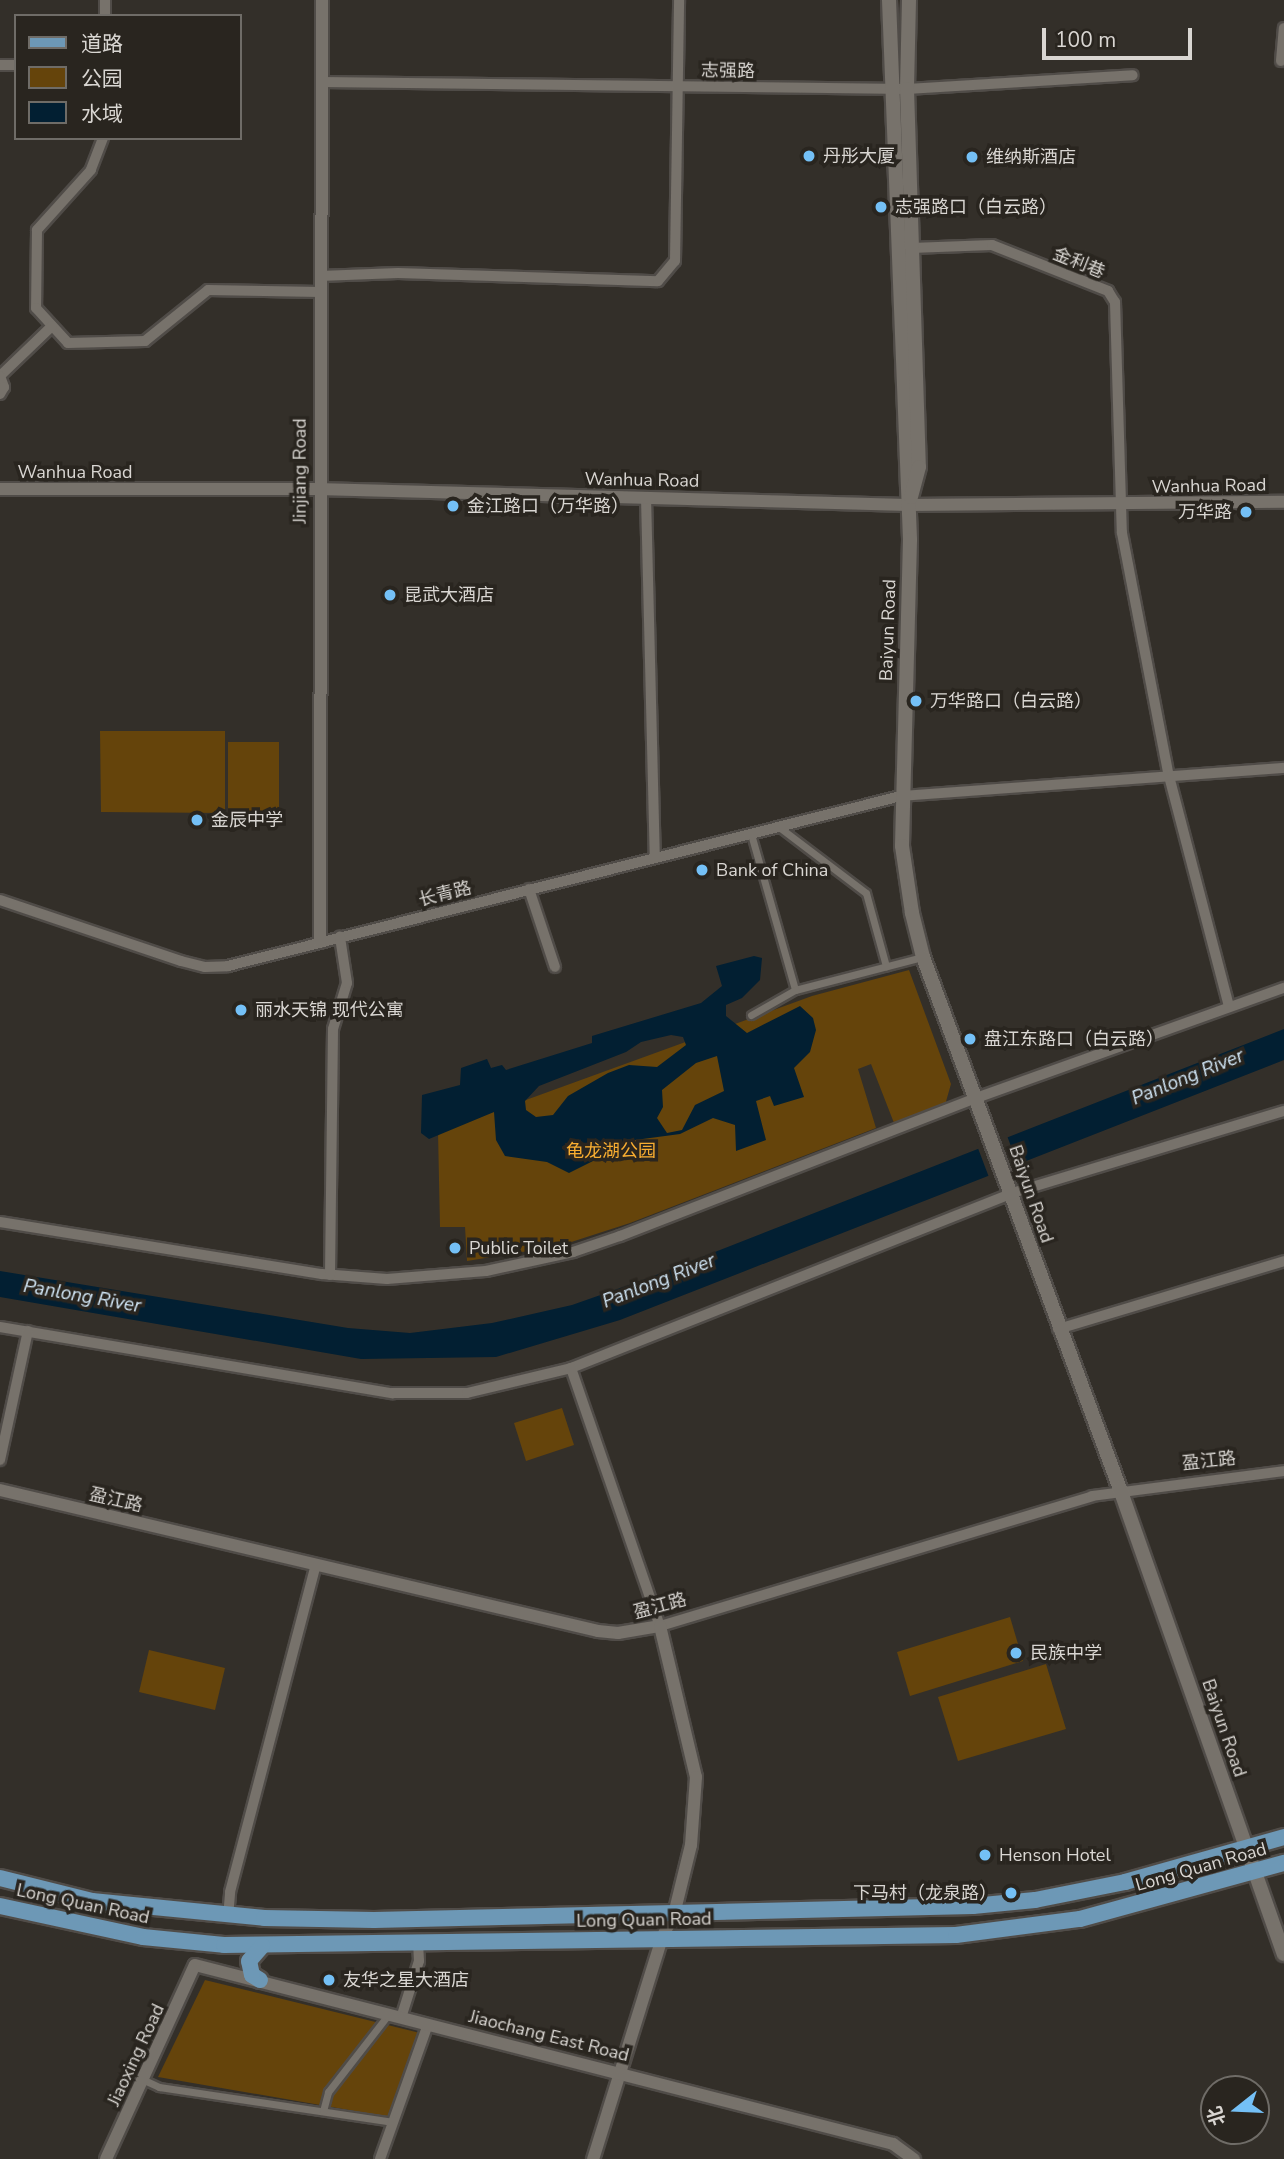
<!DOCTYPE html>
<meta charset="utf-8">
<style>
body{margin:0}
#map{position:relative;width:1284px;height:2159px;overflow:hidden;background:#332f29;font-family:"Nunito Sans","Noto Sans SC",sans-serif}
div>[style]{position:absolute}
.green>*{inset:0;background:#65440b}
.water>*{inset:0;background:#021f32}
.pier>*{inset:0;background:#332f29}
.roads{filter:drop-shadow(2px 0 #504c48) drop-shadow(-2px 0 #504c48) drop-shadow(0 2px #504c48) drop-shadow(0 -2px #504c48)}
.pedestrian>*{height:7px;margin:-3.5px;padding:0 3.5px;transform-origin:3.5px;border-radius:3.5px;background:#77726b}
.minor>*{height:10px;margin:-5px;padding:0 5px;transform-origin:5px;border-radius:5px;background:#77726b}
.tertiary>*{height:12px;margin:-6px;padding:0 6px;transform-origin:6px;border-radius:6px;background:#77726b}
.secondary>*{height:14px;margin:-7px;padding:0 7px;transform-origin:7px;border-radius:7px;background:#77726b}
.primary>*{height:16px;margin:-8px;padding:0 8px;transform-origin:8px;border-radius:8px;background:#6d98b6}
.dots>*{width:19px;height:19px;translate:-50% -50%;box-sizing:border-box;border:4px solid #29251f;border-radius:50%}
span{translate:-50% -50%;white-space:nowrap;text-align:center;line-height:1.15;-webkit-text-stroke:7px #29251f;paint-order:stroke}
.street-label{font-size:18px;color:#d9d6d2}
.poi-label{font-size:18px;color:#d9d6d2}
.left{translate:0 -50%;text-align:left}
.right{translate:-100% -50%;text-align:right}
.park-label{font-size:18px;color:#f8ad31}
.water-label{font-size:19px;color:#d1e6f6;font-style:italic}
.legend{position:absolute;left:14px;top:14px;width:228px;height:126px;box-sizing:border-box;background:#29251f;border:2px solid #6f6c67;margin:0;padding:9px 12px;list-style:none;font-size:21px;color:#d9d6d2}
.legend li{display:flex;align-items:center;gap:14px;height:35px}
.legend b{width:35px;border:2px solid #6f6c67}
.north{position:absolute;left:1200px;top:2075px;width:70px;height:70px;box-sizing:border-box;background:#29251f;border:2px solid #6f6c67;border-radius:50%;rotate:252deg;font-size:19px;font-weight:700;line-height:28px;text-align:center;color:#d9d6d2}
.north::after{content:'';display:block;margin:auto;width:24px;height:32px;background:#74c0f6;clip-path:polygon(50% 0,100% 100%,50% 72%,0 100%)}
.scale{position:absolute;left:1042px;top:28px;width:150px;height:32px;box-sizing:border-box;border:4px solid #d9d6d2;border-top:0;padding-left:9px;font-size:21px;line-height:24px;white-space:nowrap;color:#d9d6d2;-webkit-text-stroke:5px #29251f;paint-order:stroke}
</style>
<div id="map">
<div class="green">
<div style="clip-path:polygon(100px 731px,225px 731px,225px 813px,101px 812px)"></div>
<div style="clip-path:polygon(228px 742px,279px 742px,279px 824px,228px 824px)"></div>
<div style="clip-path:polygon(909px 970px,951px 1084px,945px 1105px,894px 1123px,871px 1064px,858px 1069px,876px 1128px,630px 1223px,559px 1246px,467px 1261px,465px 1227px,440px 1227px,438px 1132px,812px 996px)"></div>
<div style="clip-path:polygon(562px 1408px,574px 1445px,526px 1461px,514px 1423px)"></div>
<div style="clip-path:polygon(1010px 1617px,1023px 1661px,910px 1696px,897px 1652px)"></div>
<div style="clip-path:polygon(149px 1650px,225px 1668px,215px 1710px,139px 1692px)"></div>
<div style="clip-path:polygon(1046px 1664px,1066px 1729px,958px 1761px,938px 1697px)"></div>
<div style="clip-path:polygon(205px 1980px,420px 2033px,389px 2117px,158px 2077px)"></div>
</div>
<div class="water">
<div style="clip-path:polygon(evenodd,754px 956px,762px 958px,760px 980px,742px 998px,726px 1005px,726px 1016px,747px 1033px,800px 1006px,813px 1018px,816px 1030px,810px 1052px,794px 1068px,804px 1097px,774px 1106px,770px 1096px,756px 1101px,766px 1140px,736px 1151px,735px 1125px,713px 1118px,680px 1134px,635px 1140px,569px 1173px,547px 1162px,505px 1156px,496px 1140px,494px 1112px,429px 1139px,421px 1133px,422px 1095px,460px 1085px,461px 1068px,487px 1059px,491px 1068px,502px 1065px,506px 1070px,592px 1043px,592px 1036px,701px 1003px,722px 986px,716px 966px,754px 956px,671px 1035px,683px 1037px,686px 1045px,657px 1067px,629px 1065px,608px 1073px,568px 1096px,553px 1115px,536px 1117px,526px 1110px,525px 1101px,539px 1086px,626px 1052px,641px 1042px,671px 1035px,754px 956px,717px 1056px,724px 1091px,695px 1105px,682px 1130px,667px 1133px,657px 1118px,663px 1107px,662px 1090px,696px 1063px,717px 1056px)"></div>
<div style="clip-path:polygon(1284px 1029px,1284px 1060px,620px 1320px,496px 1357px,361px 1359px,0 1297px,0 1271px,348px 1328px,410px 1333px,492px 1323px,572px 1305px,646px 1279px)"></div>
</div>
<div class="pier">
<div style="clip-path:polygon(1006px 1133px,1018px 1165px,990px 1180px,976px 1143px)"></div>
</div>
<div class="roads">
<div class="pedestrian">
<div style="left:779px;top:827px;width:109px;rotate:37.2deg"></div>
<div style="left:866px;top:893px;width:76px;rotate:74.7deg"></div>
<div style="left:751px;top:834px;width:162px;rotate:74.2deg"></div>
<div style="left:795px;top:990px;width:132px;rotate:-14.5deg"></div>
<div style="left:751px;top:1015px;width:51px;rotate:-29.6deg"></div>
<div style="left:144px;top:2080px;width:17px;rotate:25deg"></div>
<div style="left:159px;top:2087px;width:237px;rotate:8.5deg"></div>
<div style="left:323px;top:2111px;width:20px;rotate:-75deg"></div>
<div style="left:328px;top:2092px;width:98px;rotate:-52.1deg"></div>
</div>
<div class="minor">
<div style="left:105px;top:16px;width:16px;rotate:-90deg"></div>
<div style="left:1281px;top:61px;width:33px;rotate:-85deg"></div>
<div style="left:0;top:65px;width:16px"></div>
<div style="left:322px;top:82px;width:585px;rotate:0.69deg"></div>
<div style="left:907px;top:89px;width:226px;rotate:-3.5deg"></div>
<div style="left:103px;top:138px;width:34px;rotate:111deg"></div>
<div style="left:91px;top:170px;width:81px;rotate:132deg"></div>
<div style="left:37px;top:230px;width:78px;rotate:90.7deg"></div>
<div style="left:36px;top:308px;width:47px;rotate:47.6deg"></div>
<div style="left:68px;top:343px;width:77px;rotate:-1.5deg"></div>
<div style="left:145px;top:341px;width:81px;rotate:-39deg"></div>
<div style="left:208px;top:290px;width:112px;rotate:1deg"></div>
<div style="left:911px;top:248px;width:81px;rotate:-2.1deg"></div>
<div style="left:992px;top:245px;width:125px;rotate:21.6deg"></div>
<div style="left:1108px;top:291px;width:13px;rotate:58deg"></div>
<div style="left:1115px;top:302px;width:231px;rotate:88.3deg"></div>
<div style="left:1122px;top:533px;width:248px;rotate:79.1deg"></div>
<div style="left:1169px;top:776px;width:238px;rotate:75.4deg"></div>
<div style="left:320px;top:276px;width:78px;rotate:-2.2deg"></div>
<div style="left:398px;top:273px;width:260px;rotate:1.8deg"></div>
<div style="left:658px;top:281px;width:26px;rotate:-50deg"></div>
<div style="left:675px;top:261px;width:261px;rotate:-89.1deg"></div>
<div style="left:0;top:376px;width:72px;rotate:-43.9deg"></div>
<div style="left:0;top:376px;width:12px;rotate:70deg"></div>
<div style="left:4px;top:387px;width:8px;rotate:120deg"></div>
<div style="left:646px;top:497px;width:360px;rotate:88.6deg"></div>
<div style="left:529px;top:889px;width:82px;rotate:71.6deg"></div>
<div style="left:0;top:900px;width:191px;rotate:18.6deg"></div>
<div style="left:181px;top:961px;width:25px;rotate:14deg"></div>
<div style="left:205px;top:967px;width:23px;rotate:-2deg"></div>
<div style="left:228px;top:966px;width:694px;rotate:-14.18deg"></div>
<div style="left:901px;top:796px;width:384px;rotate:-4.2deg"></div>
<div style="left:0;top:1222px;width:326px;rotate:9.2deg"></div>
<div style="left:322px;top:1274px;width:65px;rotate:4.4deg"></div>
<div style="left:387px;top:1279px;width:99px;rotate:-4.6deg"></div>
<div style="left:486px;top:1271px;width:89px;rotate:-12.3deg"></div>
<div style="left:573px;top:1252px;width:50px;rotate:-18.8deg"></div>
<div style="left:620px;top:1236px;width:382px;rotate:-21.2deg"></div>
<div style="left:976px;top:1098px;width:327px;rotate:-19.7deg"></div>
<div style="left:330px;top:1275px;width:246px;rotate:-89.3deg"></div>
<div style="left:333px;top:1029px;width:48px;rotate:-73.1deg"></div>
<div style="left:347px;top:983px;width:47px;rotate:-98.7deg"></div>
<div style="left:0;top:1327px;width:398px;rotate:9.6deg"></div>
<div style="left:392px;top:1393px;width:75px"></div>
<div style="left:467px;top:1393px;width:107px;rotate:-13.5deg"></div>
<div style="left:571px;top:1368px;width:474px;rotate:-21.6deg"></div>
<div style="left:1012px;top:1193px;width:284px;rotate:-16.8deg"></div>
<div style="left:1058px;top:1329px;width:236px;rotate:-16.7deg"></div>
<div style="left:571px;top:1368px;width:273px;rotate:71deg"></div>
<div style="left:660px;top:1626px;width:451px;rotate:-16.7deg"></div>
<div style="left:1092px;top:1496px;width:194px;rotate:-7.4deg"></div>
<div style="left:0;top:1460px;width:132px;rotate:-77.8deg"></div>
<div style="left:228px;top:1917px;width:25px;rotate:-85deg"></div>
<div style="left:230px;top:1892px;width:338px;rotate:-75.3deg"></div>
<div style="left:401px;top:2018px;width:60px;rotate:-72.5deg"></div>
<div style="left:419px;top:1961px;width:18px;rotate:-93deg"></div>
<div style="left:380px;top:2159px;width:143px;rotate:-70.4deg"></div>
</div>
<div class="tertiary">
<div style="left:0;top:489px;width:317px"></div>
<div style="left:317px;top:489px;width:591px;rotate:1.55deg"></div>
<div style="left:908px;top:505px;width:376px;rotate:-0.5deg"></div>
<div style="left:320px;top:942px;width:942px;rotate:-89.88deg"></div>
<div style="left:0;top:1490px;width:614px;rotate:13.27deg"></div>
<div style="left:598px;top:1631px;width:20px;rotate:6deg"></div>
<div style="left:618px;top:1633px;width:43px;rotate:-9.5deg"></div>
<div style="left:660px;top:1626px;width:155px;rotate:76.6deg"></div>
<div style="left:696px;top:1777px;width:68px;rotate:94.2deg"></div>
<div style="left:691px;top:1845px;width:71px;rotate:103.8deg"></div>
<div style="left:674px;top:1914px;width:27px;rotate:117deg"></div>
<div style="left:662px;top:1938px;width:232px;rotate:107.3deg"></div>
<div style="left:195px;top:1965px;width:721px;rotate:14.38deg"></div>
<div style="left:893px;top:2144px;width:26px;rotate:36deg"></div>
<div style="left:106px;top:2159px;width:213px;rotate:-65.4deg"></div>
</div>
<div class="secondary">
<div style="left:889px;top:0;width:540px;rotate:87.77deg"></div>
<div style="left:910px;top:540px;width:306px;rotate:91.5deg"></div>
<div style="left:902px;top:846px;width:68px;rotate:81.5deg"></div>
<div style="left:912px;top:913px;width:45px;rotate:76deg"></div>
<div style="left:923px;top:957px;width:567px;rotate:69.68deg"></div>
<div style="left:1120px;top:1489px;width:493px;rotate:70.6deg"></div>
<div style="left:909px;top:0;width:89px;rotate:91.3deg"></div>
<div style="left:907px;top:89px;width:378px;rotate:88.2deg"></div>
<div style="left:919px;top:467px;width:31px;rotate:105deg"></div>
</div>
<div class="primary">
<div style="left:0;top:1878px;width:95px;rotate:14deg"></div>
<div style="left:92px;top:1901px;width:173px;rotate:5.6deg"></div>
<div style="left:264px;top:1918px;width:110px;rotate:1deg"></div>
<div style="left:374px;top:1920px;width:599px;rotate:-1.34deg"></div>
<div style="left:973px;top:1906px;width:62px;rotate:-5.5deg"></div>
<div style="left:1035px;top:1900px;width:92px;rotate:-11.3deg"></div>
<div style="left:1125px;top:1882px;width:165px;rotate:-15.8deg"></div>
<div style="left:0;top:1906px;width:146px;rotate:12.2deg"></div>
<div style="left:143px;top:1937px;width:81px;rotate:5.6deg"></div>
<div style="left:224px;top:1945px;width:732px;rotate:-0.78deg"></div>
<div style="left:956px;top:1935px;width:125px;rotate:-7.4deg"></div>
<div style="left:1080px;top:1919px;width:212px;rotate:-15.4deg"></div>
<div style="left:260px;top:1980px;width:9px;rotate:-148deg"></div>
<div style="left:252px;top:1975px;width:14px;rotate:-102deg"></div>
<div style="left:249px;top:1961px;width:20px;rotate:-49deg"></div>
</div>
</div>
<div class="dots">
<div style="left:809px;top:156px;background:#74c0f6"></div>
<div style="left:972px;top:157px;background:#74c0f6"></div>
<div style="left:881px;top:207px;background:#74c0f6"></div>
<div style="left:453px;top:506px;background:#74c0f6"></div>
<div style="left:1246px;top:512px;background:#74c0f6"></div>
<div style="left:390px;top:595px;background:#74c0f6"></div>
<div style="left:916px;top:701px;background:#74c0f6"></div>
<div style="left:197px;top:820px;background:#74c0f6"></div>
<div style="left:702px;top:870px;background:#74c0f6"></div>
<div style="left:241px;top:1010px;background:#74c0f6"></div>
<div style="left:970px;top:1039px;background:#74c0f6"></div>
<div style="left:455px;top:1248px;background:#74c0f6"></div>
<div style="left:1016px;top:1653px;background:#74c0f6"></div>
<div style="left:985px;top:1855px;background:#74c0f6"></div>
<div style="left:1011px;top:1893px;background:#74c0f6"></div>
<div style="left:329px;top:1980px;background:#74c0f6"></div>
</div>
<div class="street-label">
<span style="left:728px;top:71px;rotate:1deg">志强路</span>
<span style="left:1079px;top:263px;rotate:22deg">金利巷</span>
<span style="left:300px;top:471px;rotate:-90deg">Jinjiang Road</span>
<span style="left:75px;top:472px">Wanhua Road</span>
<span style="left:642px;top:480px;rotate:1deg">Wanhua Road</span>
<span style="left:1209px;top:486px;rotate:-1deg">Wanhua Road</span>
<span style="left:888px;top:630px;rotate:-88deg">Baiyun Road</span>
<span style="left:445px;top:894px;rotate:-14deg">长青路</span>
<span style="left:1031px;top:1194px;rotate:71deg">Baiyun Road</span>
<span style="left:1209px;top:1461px;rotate:-6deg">盈江路</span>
<span style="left:116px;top:1500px;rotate:13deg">盈江路</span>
<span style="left:660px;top:1606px;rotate:-15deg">盈江路</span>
<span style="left:1224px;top:1728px;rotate:71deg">Baiyun Road</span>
<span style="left:1201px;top:1867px;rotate:-16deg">Long Quan Road</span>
<span style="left:83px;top:1904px;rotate:12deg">Long Quan Road</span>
<span style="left:644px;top:1920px;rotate:-1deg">Long Quan Road</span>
<span style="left:549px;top:2036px;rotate:14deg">Jiaochang East Road</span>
<span style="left:136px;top:2055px;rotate:-65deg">Jiaoxing Road</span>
</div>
<div class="poi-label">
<span class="left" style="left:823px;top:156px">丹彤大厦</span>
<span class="left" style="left:986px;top:157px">维纳斯酒店</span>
<span class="left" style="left:895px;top:207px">志强路口（白云路）</span>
<span class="left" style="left:467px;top:506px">金江路口（万华路）</span>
<span class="right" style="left:1232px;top:512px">万华路</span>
<span class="left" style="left:404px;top:595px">昆武大酒店</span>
<span class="left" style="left:930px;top:701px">万华路口（白云路）</span>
<span class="left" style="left:211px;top:820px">金辰中学</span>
<span class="left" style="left:716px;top:870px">Bank of China</span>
<span class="left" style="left:255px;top:1010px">丽水天锦 现代公寓</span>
<span class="left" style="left:984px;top:1039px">盘江东路口（白云路）</span>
<span class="left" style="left:469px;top:1248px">Public Toilet</span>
<span class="left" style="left:1030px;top:1653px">民族中学</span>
<span class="left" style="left:999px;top:1855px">Henson Hotel</span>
<span class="right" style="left:997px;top:1893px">下马村（龙泉路）</span>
<span class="left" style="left:343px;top:1980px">友华之星大酒店</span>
</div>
<div class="park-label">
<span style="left:611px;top:1151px">龟龙湖公园</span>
</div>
<div class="water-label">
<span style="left:1188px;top:1078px;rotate:-22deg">Panlong River</span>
<span style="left:659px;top:1282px;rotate:-21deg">Panlong River</span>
<span style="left:82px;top:1297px;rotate:10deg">Panlong River</span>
</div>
<ul class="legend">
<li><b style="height:9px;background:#6d98b6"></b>道路</li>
<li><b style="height:19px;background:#65440b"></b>公园</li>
<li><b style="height:19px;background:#021f32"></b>水域</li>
</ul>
<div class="north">北</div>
<div class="scale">100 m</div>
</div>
